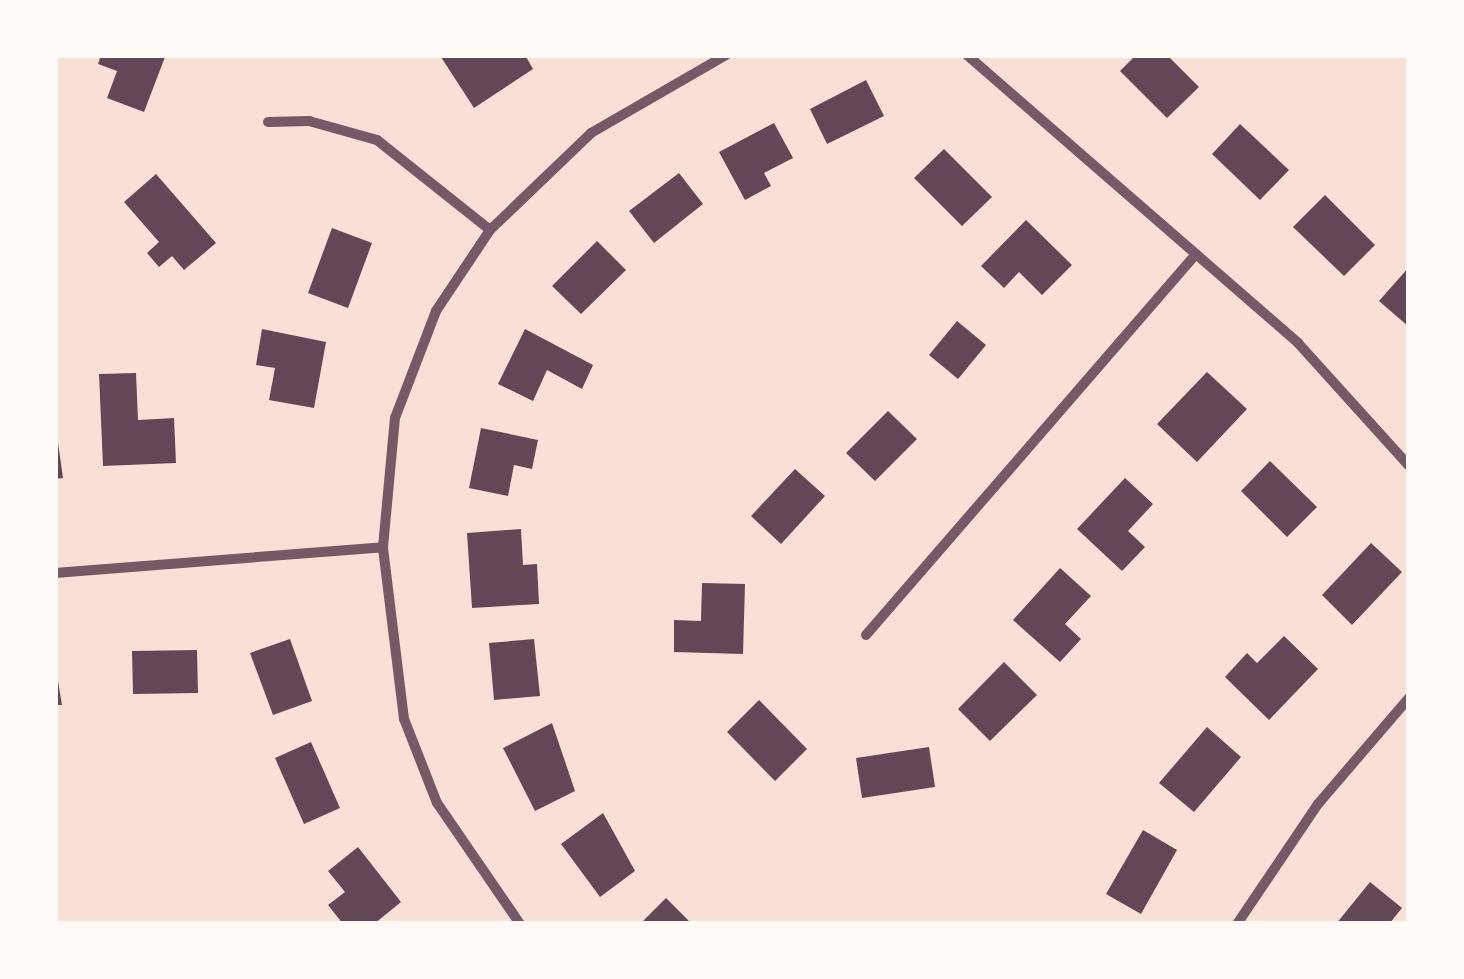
<!DOCTYPE html>
<style>
body{margin:0}
#map{position:relative;width:1464px;height:979px;overflow:hidden;background:#f7e1d7;font-family:"Titillium Web",sans-serif}
div>[style]{position:absolute}
.building>*{inset:0;background:#644757}
.minor>*{height:10px;margin:-5px;padding:0 5px;transform-origin:5px;border-radius:5px;background:#755966}
span{translate:-50% -50%;white-space:nowrap;text-align:center;line-height:1.15;-webkit-text-stroke:10px #fffaf5;paint-order:stroke}
.frame{position:absolute;inset:0;border:58px solid #fffaf5;pointer-events:none}
</style>
<div id="map">
<div class="building">
<div style="clip-path:polygon(101px 55px,165px 57px,144px 112px,107px 98px,117px 71px,98px 64px)"></div>
<div style="clip-path:polygon(525px 55px,533px 69px,474px 108px,441px 57px)"></div>
<div style="clip-path:polygon(1136px 55px,1167px 55px,1199px 87px,1167px 118px,1120px 71px)"></div>
<div style="clip-path:polygon(866px 80px,884px 116px,827px 144px,810px 109px)"></div>
<div style="clip-path:polygon(774px 123px,793px 158px,764px 173px,771px 186px,745px 200px,719px 152px)"></div>
<div style="clip-path:polygon(1240px 124px,1289px 170px,1260px 200px,1212px 154px)"></div>
<div style="clip-path:polygon(944px 149px,992px 197px,962px 226px,914px 178px)"></div>
<div style="clip-path:polygon(679px 173px,703px 204px,654px 243px,629px 211px)"></div>
<div style="clip-path:polygon(156px 174px,216px 243px,184px 270px,172px 256px,159px 267px,147px 253px,159px 242px,124px 202px)"></div>
<div style="clip-path:polygon(1325px 195px,1375px 245px,1344px 276px,1293px 227px)"></div>
<div style="clip-path:polygon(1026px 220px,1072px 265px,1042px 295px,1019px 272px,1004px 288px,981px 266px)"></div>
<div style="clip-path:polygon(332px 228px,372px 243px,348px 308px,308px 293px)"></div>
<div style="clip-path:polygon(597px 241px,626px 270px,581px 314px,552px 286px)"></div>
<div style="clip-path:polygon(1409px 267px,1409px 327px,1379px 301px)"></div>
<div style="clip-path:polygon(957px 321px,986px 345px,958px 379px,929px 355px)"></div>
<div style="clip-path:polygon(262px 329px,326px 342px,314px 408px,269px 400px,275px 368px,256px 365px)"></div>
<div style="clip-path:polygon(525px 329px,593px 365px,582px 389px,547px 370px,533px 401px,498px 384px)"></div>
<div style="clip-path:polygon(1207px 372px,1247px 409px,1197px 462px,1157px 424px)"></div>
<div style="clip-path:polygon(136px 373px,138px 420px,174px 418px,176px 463px,103px 466px,99px 374px)"></div>
<div style="clip-path:polygon(888px 411px,917px 439px,875px 481px,846px 453px)"></div>
<div style="clip-path:polygon(55px 421px,63px 478px,55px 479px)"></div>
<div style="clip-path:polygon(481px 428px,538px 440px,532px 469px,514px 465px,508px 496px,469px 488px)"></div>
<div style="clip-path:polygon(1270px 461px,1317px 507px,1287px 537px,1241px 491px)"></div>
<div style="clip-path:polygon(795px 469px,825px 496px,781px 544px,751px 516px)"></div>
<div style="clip-path:polygon(1125px 478px,1153px 504px,1128px 531px,1145px 547px,1122px 571px,1077px 529px)"></div>
<div style="clip-path:polygon(521px 529px,523px 565px,537px 564px,539px 604px,472px 608px,467px 533px)"></div>
<div style="clip-path:polygon(1371px 543px,1402px 572px,1352px 625px,1322px 595px)"></div>
<div style="clip-path:polygon(1060px 568px,1091px 596px,1065px 624px,1081px 639px,1060px 662px,1013px 620px)"></div>
<div style="clip-path:polygon(702px 583px,745px 584px,743px 654px,674px 652px,674px 620px,701px 621px)"></div>
<div style="clip-path:polygon(1284px 636px,1318px 669px,1269px 720px,1225px 677px,1247px 653px,1257px 663px)"></div>
<div style="clip-path:polygon(290px 639px,312px 701px,273px 715px,250px 653px)"></div>
<div style="clip-path:polygon(534px 639px,540px 696px,494px 700px,489px 643px)"></div>
<div style="clip-path:polygon(197px 650px,198px 693px,133px 694px,132px 651px)"></div>
<div style="clip-path:polygon(1004px 662px,1037px 695px,990px 741px,958px 709px)"></div>
<div style="clip-path:polygon(55px 663px,62px 705px,55px 705px)"></div>
<div style="clip-path:polygon(759px 700px,807px 749px,775px 781px,727px 732px)"></div>
<div style="clip-path:polygon(552px 723px,575px 791px,535px 811px,503px 748px)"></div>
<div style="clip-path:polygon(1207px 727px,1241px 757px,1194px 812px,1159px 783px)"></div>
<div style="clip-path:polygon(311px 742px,340px 808px,304px 824px,275px 758px)"></div>
<div style="clip-path:polygon(929px 747px,935px 787px,862px 798px,856px 758px)"></div>
<div style="clip-path:polygon(603px 813px,635px 871px,600px 897px,561px 844px)"></div>
<div style="clip-path:polygon(1143px 830px,1177px 850px,1141px 914px,1106px 894px)"></div>
<div style="clip-path:polygon(358px 847px,401px 902px,374px 924px,343px 924px,328px 905px,345px 892px,328px 871px)"></div>
<div style="clip-path:polygon(1370px 882px,1402px 908px,1389px 924px,1336px 924px)"></div>
<div style="clip-path:polygon(666px 898px,692px 924px,640px 924px)"></div>
</div>
<div class="minor">
<div style="left:967px;top:55px;width:439px;rotate:41deg"></div>
<div style="left:1298px;top:343px;width:166px;rotate:47.9deg"></div>
<div style="left:268px;top:122px;width:41px;rotate:-1.4deg"></div>
<div style="left:309px;top:121px;width:71px;rotate:15.6deg"></div>
<div style="left:377px;top:140px;width:144px;rotate:38.5deg"></div>
<div style="left:55px;top:573px;width:329px;rotate:-4.5deg"></div>
<div style="left:866px;top:635px;width:504px;rotate:-49.1deg"></div>
<div style="left:520px;top:924px;width:147px;rotate:-124.4deg"></div>
<div style="left:437px;top:803px;width:90px;rotate:-111.4deg"></div>
<div style="left:404px;top:719px;width:173px;rotate:-97deg"></div>
<div style="left:383px;top:547px;width:130px;rotate:-84.7deg"></div>
<div style="left:395px;top:418px;width:115px;rotate:-69deg"></div>
<div style="left:436px;top:311px;width:97px;rotate:-56.3deg"></div>
<div style="left:490px;top:230px;width:140px;rotate:-43.8deg"></div>
<div style="left:591px;top:133px;width:156px;rotate:-30deg"></div>
<div style="left:1237px;top:924px;width:145px;rotate:-56deg"></div>
<div style="left:1318px;top:804px;width:140px;rotate:-49.4deg"></div>
</div>
<div class="frame"></div>
</div>
